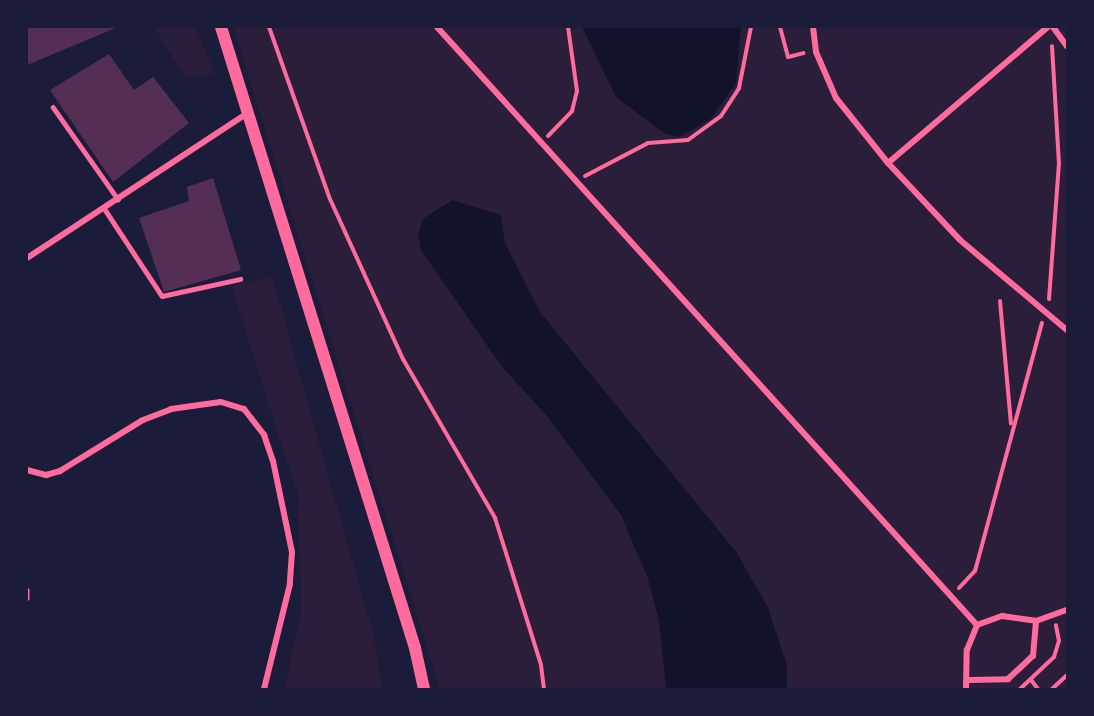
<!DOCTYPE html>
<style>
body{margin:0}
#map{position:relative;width:1094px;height:716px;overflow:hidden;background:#1b1b3a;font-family:"Noto Sans",sans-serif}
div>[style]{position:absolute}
.green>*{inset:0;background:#2a1e3b}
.water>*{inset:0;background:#12122b}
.building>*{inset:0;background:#542f53}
.path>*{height:4px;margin:-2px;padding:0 2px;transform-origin:2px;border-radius:2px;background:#ff6b9d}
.service>*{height:4.5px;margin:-2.25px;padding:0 2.25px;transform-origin:2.25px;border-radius:2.25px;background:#ff6b9d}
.minor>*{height:6px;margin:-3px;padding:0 3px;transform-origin:3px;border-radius:3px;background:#ff6b9d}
.secondary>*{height:12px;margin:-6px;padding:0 6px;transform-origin:6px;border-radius:6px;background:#ff6b9d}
span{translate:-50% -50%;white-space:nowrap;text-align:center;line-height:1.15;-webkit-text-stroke:6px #1b1b3a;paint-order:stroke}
.frame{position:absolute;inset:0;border:28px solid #1b1b3a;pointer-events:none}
</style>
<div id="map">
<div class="green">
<div style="clip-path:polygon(154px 27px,196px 27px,215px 75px,184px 76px)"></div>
<div style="clip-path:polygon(233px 27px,1067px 27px,1067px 689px,440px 689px)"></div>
<div style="clip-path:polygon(272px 276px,375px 641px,382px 689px,285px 689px,301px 611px,298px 496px,231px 286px)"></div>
</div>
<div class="water">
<div style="clip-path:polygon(582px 27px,741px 27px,736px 83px,711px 119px,679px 137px,664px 133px,616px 97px)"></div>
<div style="clip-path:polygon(452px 200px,501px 215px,505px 243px,540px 312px,737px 553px,768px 608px,787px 665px,787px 689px,666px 689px,659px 621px,648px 579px,621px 515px,546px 415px,502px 367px,421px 250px,418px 234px,423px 219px)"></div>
</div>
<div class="building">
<div style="clip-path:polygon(27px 27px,118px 27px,27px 65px)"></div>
<div style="clip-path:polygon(109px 54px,134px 90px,153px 77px,189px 123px,113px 182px,50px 90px)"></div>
<div style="clip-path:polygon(213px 178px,241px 270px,164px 292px,139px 218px,189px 201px,187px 187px)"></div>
</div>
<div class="path">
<div style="left:269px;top:27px;width:182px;rotate:70.5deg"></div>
<div style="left:330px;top:199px;width:176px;rotate:65.5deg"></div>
<div style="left:403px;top:359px;width:184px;rotate:59.9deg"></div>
<div style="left:495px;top:518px;width:154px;rotate:72.6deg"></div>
<div style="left:541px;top:665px;width:24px;rotate:83deg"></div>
<div style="left:780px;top:27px;width:31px;rotate:75deg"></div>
<div style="left:788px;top:57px;width:16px;rotate:-14deg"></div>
<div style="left:548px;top:136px;width:35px;rotate:-46deg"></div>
<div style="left:572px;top:111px;width:21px;rotate:-76deg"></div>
<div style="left:577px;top:91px;width:65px;rotate:-98deg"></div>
<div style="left:585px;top:176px;width:71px;rotate:-27.6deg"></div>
<div style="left:648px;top:143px;width:40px;rotate:-4.3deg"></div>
<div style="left:688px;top:140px;width:41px;rotate:-36deg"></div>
<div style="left:721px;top:116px;width:33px;rotate:-57deg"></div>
<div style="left:739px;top:88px;width:62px;rotate:-78.9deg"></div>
<div style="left:1049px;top:299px;width:135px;rotate:-85.8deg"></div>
<div style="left:1059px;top:164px;width:118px;rotate:-93.4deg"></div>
<div style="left:1000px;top:301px;width:123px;rotate:84.9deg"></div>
<div style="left:959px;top:588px;width:23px;rotate:-47deg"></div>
<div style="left:975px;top:571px;width:257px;rotate:-74.9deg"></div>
<div style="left:1031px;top:680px;width:11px;rotate:52deg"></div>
<div style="left:1020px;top:689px;width:47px;rotate:-43.3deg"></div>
<div style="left:1054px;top:657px;width:17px;rotate:-73deg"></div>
<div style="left:1059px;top:641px;width:16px;rotate:-101deg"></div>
<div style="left:1052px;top:689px;width:21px;rotate:-43deg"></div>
</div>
<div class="service">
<div style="left:53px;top:107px;width:113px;rotate:54.8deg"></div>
<div style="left:104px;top:208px;width:105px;rotate:56.6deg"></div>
<div style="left:162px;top:296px;width:80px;rotate:-12.3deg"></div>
<div style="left:27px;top:590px;width:8px;rotate:90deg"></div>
</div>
<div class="minor">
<div style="left:437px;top:27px;width:806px;rotate:47.92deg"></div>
<div style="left:813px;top:27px;width:25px;rotate:83deg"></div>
<div style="left:816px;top:52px;width:50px;rotate:66.5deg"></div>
<div style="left:836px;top:98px;width:83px;rotate:51.3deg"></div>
<div style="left:888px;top:163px;width:105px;rotate:46.9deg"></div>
<div style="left:960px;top:240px;width:140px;rotate:40.1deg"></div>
<div style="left:1053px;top:27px;width:24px;rotate:54deg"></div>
<div style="left:888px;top:163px;width:210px;rotate:-40.4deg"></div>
<div style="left:27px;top:258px;width:264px;rotate:-33.3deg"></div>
<div style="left:27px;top:470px;width:20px;rotate:15deg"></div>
<div style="left:46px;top:475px;width:15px;rotate:-16deg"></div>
<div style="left:60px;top:471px;width:97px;rotate:-31.6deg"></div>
<div style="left:143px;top:420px;width:30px;rotate:-21deg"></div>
<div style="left:171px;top:409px;width:50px;rotate:-8deg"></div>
<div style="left:221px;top:402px;width:24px;rotate:17deg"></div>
<div style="left:244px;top:409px;width:33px;rotate:52deg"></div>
<div style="left:264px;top:435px;width:28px;rotate:71deg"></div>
<div style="left:273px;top:461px;width:93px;rotate:78.2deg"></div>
<div style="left:292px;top:552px;width:32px;rotate:94deg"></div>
<div style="left:290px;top:584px;width:108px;rotate:103.9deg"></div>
<div style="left:969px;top:680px;width:39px;rotate:-1deg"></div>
<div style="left:1008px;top:679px;width:34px;rotate:-43deg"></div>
<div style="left:1033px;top:656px;width:35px;rotate:-85deg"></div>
<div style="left:966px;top:689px;width:39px;rotate:-89deg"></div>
<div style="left:967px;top:650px;width:27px;rotate:-68deg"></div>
<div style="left:977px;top:625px;width:27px;rotate:-20deg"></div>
<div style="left:1002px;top:616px;width:34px;rotate:8deg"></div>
<div style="left:1036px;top:621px;width:33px;rotate:-20deg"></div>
</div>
<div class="secondary">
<div style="left:221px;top:27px;width:651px;rotate:72.65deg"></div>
<div style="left:415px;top:648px;width:42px;rotate:77.6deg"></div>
</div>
<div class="frame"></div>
</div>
